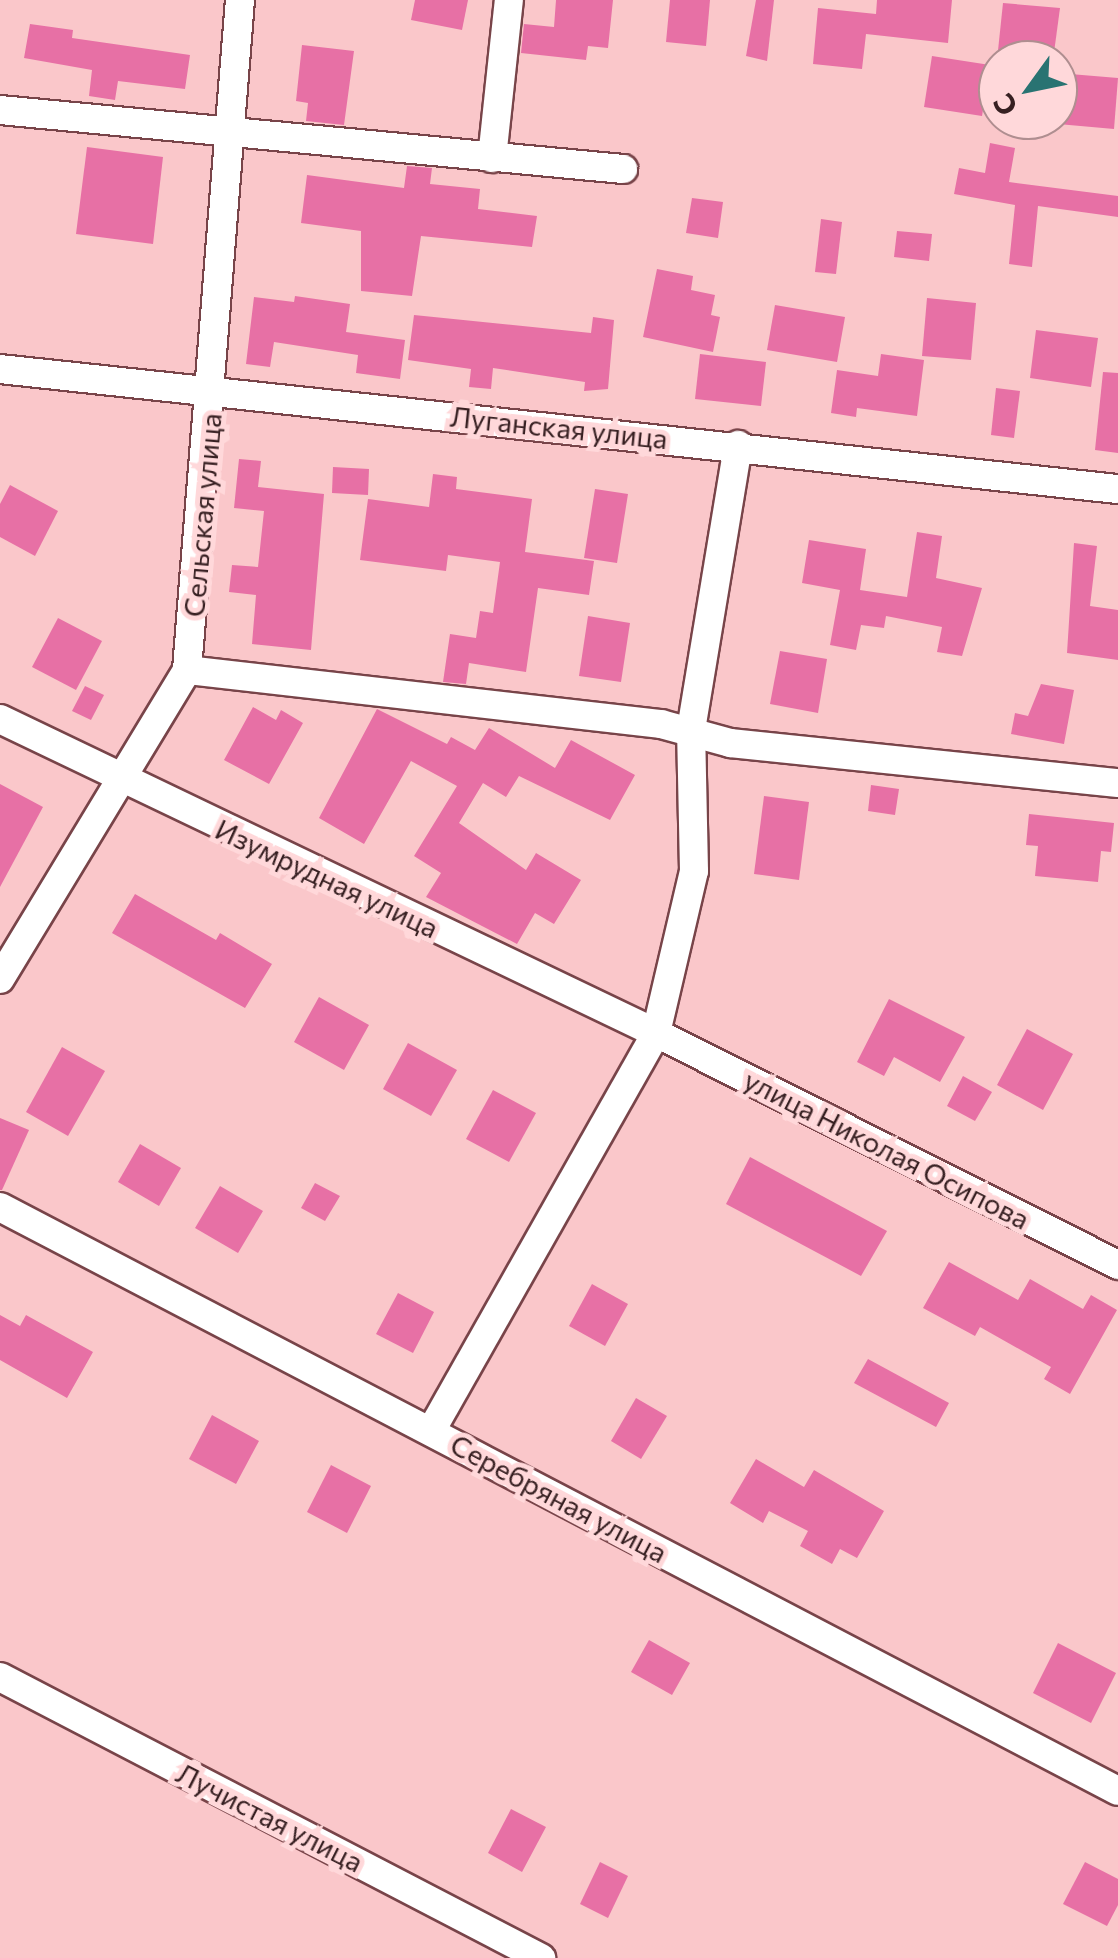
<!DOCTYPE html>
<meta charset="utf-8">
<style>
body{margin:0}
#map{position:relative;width:1118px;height:1958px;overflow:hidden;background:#fac7ca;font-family:Commissioner,sans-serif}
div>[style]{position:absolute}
.building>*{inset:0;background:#e770a5}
.roads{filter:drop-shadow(2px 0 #784449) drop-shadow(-2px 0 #784449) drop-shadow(0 2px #784449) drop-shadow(0 -2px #784449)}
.street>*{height:28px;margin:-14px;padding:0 14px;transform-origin:14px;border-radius:14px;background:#fff}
span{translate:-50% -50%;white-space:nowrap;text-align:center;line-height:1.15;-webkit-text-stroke:10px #ffd8da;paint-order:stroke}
.street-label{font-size:28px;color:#372022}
.north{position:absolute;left:978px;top:40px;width:100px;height:100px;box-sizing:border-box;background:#ffd8da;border:2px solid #af8e90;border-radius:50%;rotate:237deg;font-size:28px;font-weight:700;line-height:40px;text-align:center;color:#372022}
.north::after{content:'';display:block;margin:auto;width:35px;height:45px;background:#297372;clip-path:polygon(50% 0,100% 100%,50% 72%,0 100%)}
</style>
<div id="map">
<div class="building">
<div style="clip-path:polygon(415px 0,468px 0,462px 30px,411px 20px)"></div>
<div style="clip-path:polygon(556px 0,613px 0,608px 48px,588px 46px,586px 60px,521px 53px,524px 24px,554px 27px)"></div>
<div style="clip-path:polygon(670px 0,710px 0,706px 46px,666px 42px)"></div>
<div style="clip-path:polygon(756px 0,774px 0,767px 61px,746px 56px)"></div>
<div style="clip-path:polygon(877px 0,952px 0,948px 43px,866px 34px,862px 69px,813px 64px,818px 8px,876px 14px)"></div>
<div style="clip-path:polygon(1003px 3px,1060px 8px,1053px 60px,997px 60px)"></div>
<div style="clip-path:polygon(30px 24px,73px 30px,72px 38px,190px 55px,185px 89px,118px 81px,115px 100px,89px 96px,92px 70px,24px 58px)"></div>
<div style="clip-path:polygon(302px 45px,354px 51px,344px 125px,306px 121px,308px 103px,296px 101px)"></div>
<div style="clip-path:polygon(932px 56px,990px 65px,982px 116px,924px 107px)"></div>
<div style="clip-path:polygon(1058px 73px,1118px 78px,1114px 129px,1058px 124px)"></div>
<div style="clip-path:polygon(990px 143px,1015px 148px,1009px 182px,1118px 196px,1118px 217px,1038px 206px,1032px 267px,1009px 264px,1015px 205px,954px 194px,959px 168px,985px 173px)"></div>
<div style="clip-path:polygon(87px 147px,163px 157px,153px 244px,76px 234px)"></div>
<div style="clip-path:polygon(407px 166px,432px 168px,430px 184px,480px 189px,478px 209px,537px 216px,532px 247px,421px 236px,412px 296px,361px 291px,361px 231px,301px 223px,307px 175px,404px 188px)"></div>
<div style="clip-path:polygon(692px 198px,723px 202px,718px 238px,686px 233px)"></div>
<div style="clip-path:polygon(821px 219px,842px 222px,836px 274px,815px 272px)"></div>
<div style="clip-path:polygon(897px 231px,932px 234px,929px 261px,894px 257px)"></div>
<div style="clip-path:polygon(657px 269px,693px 276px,691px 290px,715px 295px,711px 315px,720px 317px,713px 352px,643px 337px)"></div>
<div style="clip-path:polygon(295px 296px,350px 304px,346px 332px,405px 340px,400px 379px,356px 373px,358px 355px,274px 342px,270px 367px,246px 364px,254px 297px,294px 302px)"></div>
<div style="clip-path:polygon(927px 298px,976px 303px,971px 360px,922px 356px)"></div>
<div style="clip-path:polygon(775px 305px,845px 317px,837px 362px,767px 350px)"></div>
<div style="clip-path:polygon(414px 315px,591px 333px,593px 317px,614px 320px,608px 389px,584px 391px,585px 382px,493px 368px,491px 389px,469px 387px,471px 369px,408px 360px)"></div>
<div style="clip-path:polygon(1036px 330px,1098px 338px,1091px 387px,1030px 378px)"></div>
<div style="clip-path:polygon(700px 354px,766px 362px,761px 406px,695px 399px)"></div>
<div style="clip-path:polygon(881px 354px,924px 360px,917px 416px,857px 408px,856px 417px,831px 413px,837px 370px,878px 376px)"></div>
<div style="clip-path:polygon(1103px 372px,1118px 373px,1118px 453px,1095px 450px)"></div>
<div style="clip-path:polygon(996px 388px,1020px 391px,1014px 438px,991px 435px)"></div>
<div style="clip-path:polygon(239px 459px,261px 461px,258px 487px,324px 494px,311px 650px,252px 644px,256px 595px,229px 592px,232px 565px,258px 567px,264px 511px,234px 508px)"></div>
<div style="clip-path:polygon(333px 467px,369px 469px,368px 495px,332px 493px)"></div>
<div style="clip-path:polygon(433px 474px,457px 477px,456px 489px,532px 499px,525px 552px,594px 561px,589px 595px,538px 588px,526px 672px,469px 663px,466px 684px,443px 682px,450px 634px,476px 638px,480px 611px,493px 613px,500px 562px,448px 555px,446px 571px,360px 560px,368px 499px,429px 507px)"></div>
<div style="clip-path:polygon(10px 485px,58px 511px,35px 556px,0 537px,0 504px)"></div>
<div style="clip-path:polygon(595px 489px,628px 494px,617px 563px,584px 558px)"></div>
<div style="clip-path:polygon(917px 532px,942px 536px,936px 578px,982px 588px,962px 656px,937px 652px,942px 627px,886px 616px,884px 628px,861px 625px,856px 650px,830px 645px,840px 590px,802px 583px,809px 540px,866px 549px,860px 590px,907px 597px)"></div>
<div style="clip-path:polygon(1074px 543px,1097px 546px,1090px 606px,1118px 610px,1118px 660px,1067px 653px)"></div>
<div style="clip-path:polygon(588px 616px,630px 623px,621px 682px,579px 676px)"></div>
<div style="clip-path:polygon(58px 618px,102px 641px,76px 690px,32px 667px)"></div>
<div style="clip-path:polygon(780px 651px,827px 659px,818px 713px,770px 704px)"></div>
<div style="clip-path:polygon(1041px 684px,1074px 690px,1064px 744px,1011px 734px,1015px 713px,1028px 716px)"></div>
<div style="clip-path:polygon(85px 686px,104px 695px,91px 720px,72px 711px)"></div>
<div style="clip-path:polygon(253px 707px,276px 720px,281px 710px,303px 723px,269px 784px,224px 760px)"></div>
<div style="clip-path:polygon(377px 709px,447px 744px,451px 737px,475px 750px,489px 728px,555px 768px,571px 740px,635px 775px,610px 820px,519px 776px,506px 797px,483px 783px,459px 823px,526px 870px,536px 853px,581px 880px,554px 924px,535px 913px,517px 944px,426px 897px,441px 873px,414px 856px,457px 786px,411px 761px,364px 844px,319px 818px)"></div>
<div style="clip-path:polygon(0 784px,43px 807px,0 887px)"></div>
<div style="clip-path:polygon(871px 785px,899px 789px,895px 815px,868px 811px)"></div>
<div style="clip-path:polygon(764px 796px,809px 802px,799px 880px,754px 874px)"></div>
<div style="clip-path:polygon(1029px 814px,1114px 823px,1111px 852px,1101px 851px,1098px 882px,1035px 876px,1038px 846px,1026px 845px)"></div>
<div style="clip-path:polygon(135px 894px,216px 940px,220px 933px,272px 964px,245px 1008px,112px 933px)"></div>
<div style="clip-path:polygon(319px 997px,369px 1025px,344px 1070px,294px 1042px)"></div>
<div style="clip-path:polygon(889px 999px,965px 1037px,940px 1082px,894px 1057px,884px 1076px,857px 1062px)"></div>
<div style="clip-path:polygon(1027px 1029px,1073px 1054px,1043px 1110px,997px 1085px)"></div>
<div style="clip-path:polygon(408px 1043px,457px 1070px,431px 1116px,383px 1089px)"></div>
<div style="clip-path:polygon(62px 1047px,105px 1071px,68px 1136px,26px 1112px)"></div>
<div style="clip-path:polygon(963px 1076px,992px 1092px,975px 1121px,947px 1106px)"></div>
<div style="clip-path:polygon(493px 1090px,536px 1113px,509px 1162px,466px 1139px)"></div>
<div style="clip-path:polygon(0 1118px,29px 1130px,2px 1190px,0 1190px)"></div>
<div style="clip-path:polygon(140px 1144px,181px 1168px,159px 1206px,118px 1182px)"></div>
<div style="clip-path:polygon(750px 1157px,887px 1231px,861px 1276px,726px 1204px)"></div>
<div style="clip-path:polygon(315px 1183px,340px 1196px,325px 1221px,301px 1208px)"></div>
<div style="clip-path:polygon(220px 1186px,263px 1211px,238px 1253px,195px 1228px)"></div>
<div style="clip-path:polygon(949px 1262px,1018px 1300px,1030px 1279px,1083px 1309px,1091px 1295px,1117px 1310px,1070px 1394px,1044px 1379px,1051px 1367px,980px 1327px,975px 1336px,923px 1308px)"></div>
<div style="clip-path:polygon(592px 1284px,628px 1304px,605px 1346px,569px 1326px)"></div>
<div style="clip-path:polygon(398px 1293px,434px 1312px,413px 1353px,376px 1334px)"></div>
<div style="clip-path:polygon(0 1315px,20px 1326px,26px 1315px,93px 1352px,67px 1398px,0 1360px)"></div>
<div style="clip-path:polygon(868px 1359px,949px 1403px,936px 1427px,854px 1383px)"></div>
<div style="clip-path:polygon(636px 1398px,667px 1416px,641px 1459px,611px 1441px)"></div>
<div style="clip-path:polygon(212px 1415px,259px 1441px,236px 1484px,189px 1459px)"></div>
<div style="clip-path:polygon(756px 1459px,804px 1487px,814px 1470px,884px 1511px,857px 1558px,840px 1549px,832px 1564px,800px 1546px,808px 1531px,769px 1511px,763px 1523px,730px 1503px)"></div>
<div style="clip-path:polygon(331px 1465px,371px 1486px,347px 1533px,307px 1512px)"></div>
<div style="clip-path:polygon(649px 1640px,690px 1663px,672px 1695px,631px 1672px)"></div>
<div style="clip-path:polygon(1058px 1643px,1116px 1673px,1091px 1723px,1033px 1693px)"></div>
<div style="clip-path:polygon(511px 1809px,546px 1827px,522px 1872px,488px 1853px)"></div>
<div style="clip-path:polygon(600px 1862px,628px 1876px,608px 1918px,580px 1904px)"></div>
<div style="clip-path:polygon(1085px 1862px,1118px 1879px,1118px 1905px,1107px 1926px,1063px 1904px)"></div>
</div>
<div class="roads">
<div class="street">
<div style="left:0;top:110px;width:626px;rotate:5.41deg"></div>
<div style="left:492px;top:158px;width:159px;rotate:-83.9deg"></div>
<div style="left:0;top:369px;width:1124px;rotate:6.13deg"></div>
<div style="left:187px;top:670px;width:477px;rotate:6.5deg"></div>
<div style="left:661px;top:724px;width:72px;rotate:15.4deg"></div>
<div style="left:730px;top:743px;width:390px;rotate:5.9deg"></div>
<div style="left:0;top:719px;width:727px;rotate:25.58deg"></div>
<div style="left:656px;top:1033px;width:517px;rotate:26.66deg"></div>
<div style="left:0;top:979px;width:361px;rotate:-58.8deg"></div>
<div style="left:187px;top:670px;width:672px;rotate:-85.48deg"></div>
<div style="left:0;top:1207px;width:1261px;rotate:27.58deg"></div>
<div style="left:431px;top:1431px;width:457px;rotate:-60.5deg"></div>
<div style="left:656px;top:1033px;width:166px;rotate:-76.8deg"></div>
<div style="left:694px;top:871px;width:141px;rotate:-91.2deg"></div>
<div style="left:691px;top:730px;width:289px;rotate:-80.6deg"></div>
<div style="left:0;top:1677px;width:610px;rotate:27.45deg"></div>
</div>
</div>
<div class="street-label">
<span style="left:559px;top:427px;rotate:6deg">Луганская улица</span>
<span style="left:202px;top:515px;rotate:-85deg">Сельская улица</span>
<span style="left:327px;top:878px;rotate:25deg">Изумрудная улица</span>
<span style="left:887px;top:1149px;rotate:27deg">улица Николая Осипова</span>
<span style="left:559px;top:1498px;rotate:28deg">Серебряная улица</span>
<span style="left:270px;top:1817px;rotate:27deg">Лучистая улица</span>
</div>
<div class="north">С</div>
</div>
